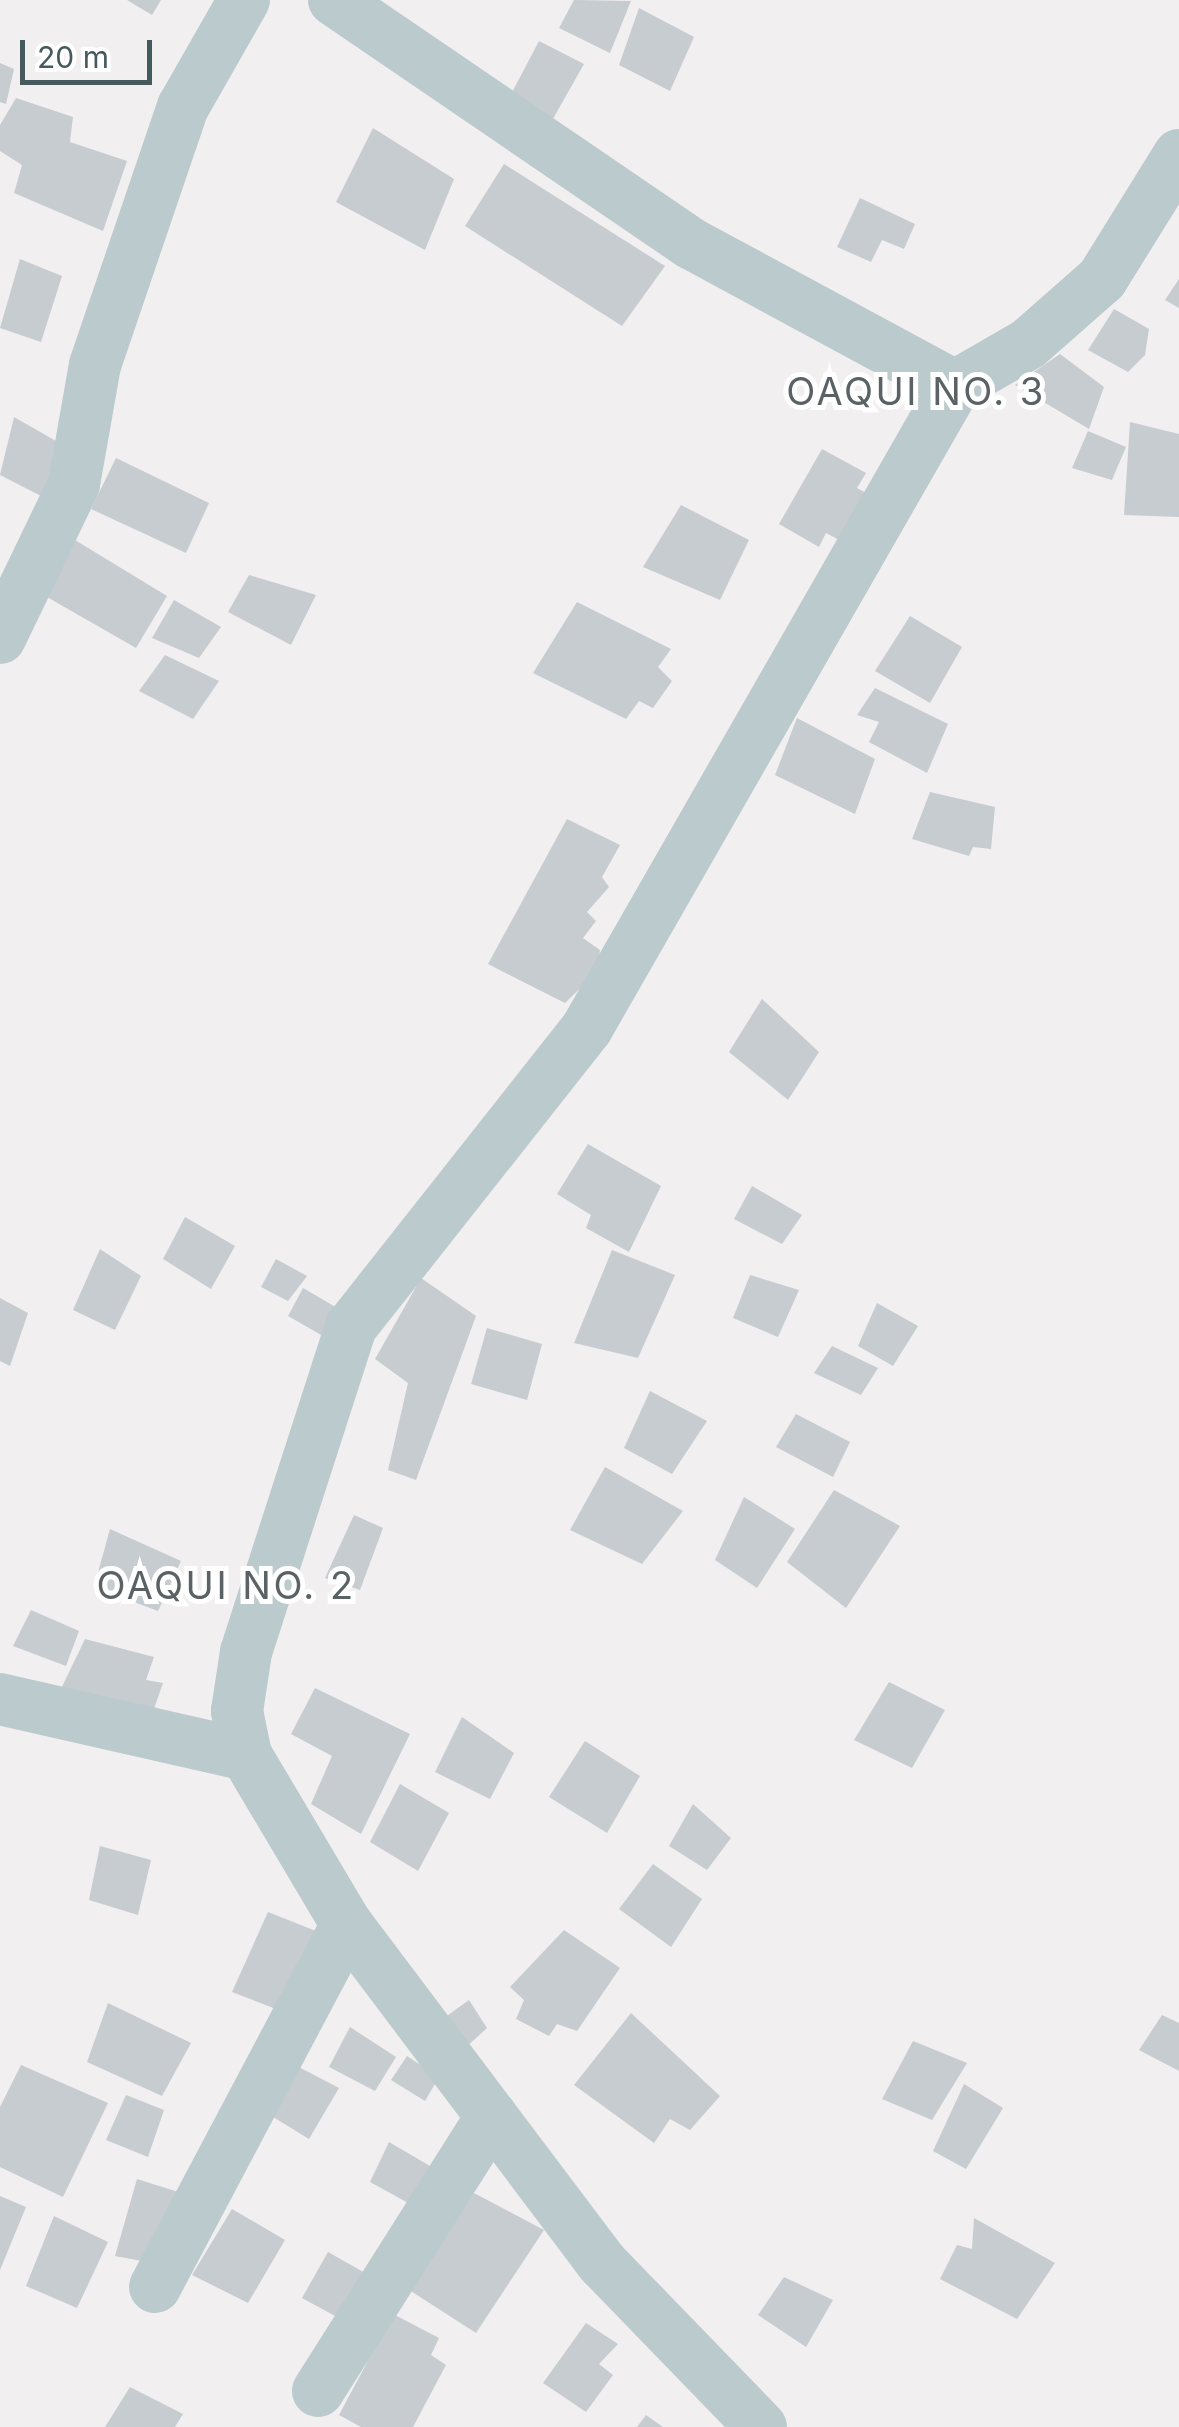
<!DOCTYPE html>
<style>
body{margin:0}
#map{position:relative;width:1179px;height:2427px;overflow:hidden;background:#f2eff0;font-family:Inter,sans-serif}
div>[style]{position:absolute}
.building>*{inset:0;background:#c6cccf}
.minor>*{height:52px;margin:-26px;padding:0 26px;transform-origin:26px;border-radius:26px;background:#bacacd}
span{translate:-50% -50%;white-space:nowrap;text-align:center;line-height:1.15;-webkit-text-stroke:10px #fff;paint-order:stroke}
.quarter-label{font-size:38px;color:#5b6265;letter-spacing:2.5px}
.scale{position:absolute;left:20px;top:40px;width:132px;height:45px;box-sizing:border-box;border:5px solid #465a5e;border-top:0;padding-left:12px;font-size:30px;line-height:35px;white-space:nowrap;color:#465a5e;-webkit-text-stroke:8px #fff;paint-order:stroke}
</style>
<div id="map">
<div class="building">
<div style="clip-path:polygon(127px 0,161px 0,152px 15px)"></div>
<div style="clip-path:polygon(574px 0,631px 1px,610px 53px,559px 28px)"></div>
<div style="clip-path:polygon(639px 8px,694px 37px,670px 91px,619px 65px)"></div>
<div style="clip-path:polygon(539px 41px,584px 64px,550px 124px,507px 102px)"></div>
<div style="clip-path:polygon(0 63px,14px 69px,6px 104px,0 102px)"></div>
<div style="clip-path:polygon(16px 98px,73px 117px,70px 142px,127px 161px,103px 231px,14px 193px,22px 165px,0 151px,0 125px)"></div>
<div style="clip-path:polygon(373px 128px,454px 179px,425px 250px,336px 202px)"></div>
<div style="clip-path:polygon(504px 164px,665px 266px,622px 326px,465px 226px)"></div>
<div style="clip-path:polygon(860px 198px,915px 224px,904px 249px,882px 240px,871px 262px,837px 247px)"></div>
<div style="clip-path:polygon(20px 259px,62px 276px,41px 342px,0 328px)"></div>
<div style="clip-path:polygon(1179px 279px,1179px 308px,1165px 300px)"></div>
<div style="clip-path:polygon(1114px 309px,1149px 329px,1145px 355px,1128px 372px,1088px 350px)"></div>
<div style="clip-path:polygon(1060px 354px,1104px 387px,1089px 429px,1015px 385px)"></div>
<div style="clip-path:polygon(14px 417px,70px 449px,45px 498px,0 475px)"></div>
<div style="clip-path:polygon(1130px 422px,1179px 434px,1179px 517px,1124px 515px)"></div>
<div style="clip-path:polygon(1088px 431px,1126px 447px,1112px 480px,1072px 468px)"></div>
<div style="clip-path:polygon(822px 449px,866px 473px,857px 488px,868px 494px,841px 541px,826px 533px,819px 547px,779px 524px)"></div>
<div style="clip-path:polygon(116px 458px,209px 503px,186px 553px,91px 509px)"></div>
<div style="clip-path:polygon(681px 505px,749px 540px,720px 600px,643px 567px)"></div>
<div style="clip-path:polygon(75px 540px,167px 596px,136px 648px,40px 593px)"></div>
<div style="clip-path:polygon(249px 575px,316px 595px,291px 645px,228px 612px)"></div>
<div style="clip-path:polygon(174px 600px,221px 627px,199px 658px,152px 638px)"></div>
<div style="clip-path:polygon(577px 602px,671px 649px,658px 667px,672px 681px,653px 708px,639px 701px,626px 719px,533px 673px)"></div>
<div style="clip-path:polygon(910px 616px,962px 647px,930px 703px,875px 671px)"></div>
<div style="clip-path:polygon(165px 655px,219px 681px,193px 719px,139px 691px)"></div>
<div style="clip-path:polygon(875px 688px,948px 724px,927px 773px,869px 742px,879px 722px,857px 715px)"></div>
<div style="clip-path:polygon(797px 718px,875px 759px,855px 814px,775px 775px)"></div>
<div style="clip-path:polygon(930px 792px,995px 807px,991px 849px,973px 847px,969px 856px,912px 839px)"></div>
<div style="clip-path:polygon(567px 819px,620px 845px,602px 877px,609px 887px,587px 912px,596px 921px,583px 938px,600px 950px,597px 972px,565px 1003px,488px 964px)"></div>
<div style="clip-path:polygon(762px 999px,819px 1052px,788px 1100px,729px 1052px)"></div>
<div style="clip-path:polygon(588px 1144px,661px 1186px,629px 1252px,586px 1228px,591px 1215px,557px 1194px)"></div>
<div style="clip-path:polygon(752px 1186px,802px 1215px,782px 1244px,734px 1219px)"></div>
<div style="clip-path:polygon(185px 1217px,235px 1246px,211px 1289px,163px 1259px)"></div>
<div style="clip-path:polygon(100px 1249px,141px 1276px,115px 1330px,73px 1310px)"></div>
<div style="clip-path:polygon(612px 1250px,675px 1275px,638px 1358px,574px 1343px)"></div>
<div style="clip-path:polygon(276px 1259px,307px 1276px,288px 1301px,261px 1287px)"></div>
<div style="clip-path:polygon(750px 1275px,799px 1290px,778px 1337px,733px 1318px)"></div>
<div style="clip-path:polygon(421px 1278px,476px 1316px,416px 1480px,388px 1470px,408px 1383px,375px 1359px)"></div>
<div style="clip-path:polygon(303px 1288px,339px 1309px,323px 1336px,288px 1316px)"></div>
<div style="clip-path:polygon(0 1298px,28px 1313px,10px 1366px,0 1361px)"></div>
<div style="clip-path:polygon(877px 1303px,918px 1326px,893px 1366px,858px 1346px)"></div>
<div style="clip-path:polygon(487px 1328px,542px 1344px,527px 1400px,471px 1384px)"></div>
<div style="clip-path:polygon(832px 1346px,878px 1368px,861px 1395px,814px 1373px)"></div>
<div style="clip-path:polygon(650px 1391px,707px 1421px,672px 1474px,624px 1448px)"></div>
<div style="clip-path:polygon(796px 1414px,850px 1442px,833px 1477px,776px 1447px)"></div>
<div style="clip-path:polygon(605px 1467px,683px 1511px,642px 1564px,570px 1530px)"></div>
<div style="clip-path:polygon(834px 1490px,900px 1526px,846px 1608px,787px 1562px)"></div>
<div style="clip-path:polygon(744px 1497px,795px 1529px,757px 1588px,715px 1560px)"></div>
<div style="clip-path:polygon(354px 1515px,383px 1528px,360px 1590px,325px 1578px)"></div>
<div style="clip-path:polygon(110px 1529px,181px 1561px,158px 1611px,94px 1587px)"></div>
<div style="clip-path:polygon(31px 1610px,79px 1631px,66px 1666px,13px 1646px)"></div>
<div style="clip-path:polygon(85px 1639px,154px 1657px,146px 1680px,163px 1683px,149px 1723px,58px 1695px)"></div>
<div style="clip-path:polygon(889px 1682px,945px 1710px,912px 1768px,854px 1740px)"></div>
<div style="clip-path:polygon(315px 1688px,410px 1734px,361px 1834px,311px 1804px,332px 1756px,291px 1734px)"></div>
<div style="clip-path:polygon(462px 1717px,514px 1753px,490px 1799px,435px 1772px)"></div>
<div style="clip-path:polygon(585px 1741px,640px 1776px,607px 1833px,549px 1797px)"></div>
<div style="clip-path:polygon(400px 1784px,449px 1813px,418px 1871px,370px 1842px)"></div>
<div style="clip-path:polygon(693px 1804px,731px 1838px,707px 1870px,669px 1846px)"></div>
<div style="clip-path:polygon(100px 1846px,151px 1860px,138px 1915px,89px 1900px)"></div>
<div style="clip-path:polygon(653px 1864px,702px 1899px,671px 1947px,619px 1909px)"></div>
<div style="clip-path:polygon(268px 1912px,326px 1935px,286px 2013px,232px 1992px)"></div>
<div style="clip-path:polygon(564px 1930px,620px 1968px,577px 2031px,557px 2024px,549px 2036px,516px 2019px,524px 2000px,510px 1987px)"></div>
<div style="clip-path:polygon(469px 2000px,487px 2028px,464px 2049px,444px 2018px)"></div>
<div style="clip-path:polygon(108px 2003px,191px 2043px,162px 2096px,87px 2062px)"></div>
<div style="clip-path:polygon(631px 2013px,720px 2096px,690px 2130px,670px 2119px,654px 2143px,574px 2085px)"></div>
<div style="clip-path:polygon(1162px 2015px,1179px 2023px,1179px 2071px,1139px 2050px)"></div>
<div style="clip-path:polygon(350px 2027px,396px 2057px,375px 2091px,329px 2067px)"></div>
<div style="clip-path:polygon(913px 2041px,967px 2063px,932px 2120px,882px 2099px)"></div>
<div style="clip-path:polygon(407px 2056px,439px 2077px,425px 2101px,391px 2080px)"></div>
<div style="clip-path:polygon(21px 2065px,108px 2103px,63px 2197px,0 2167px,0 2107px)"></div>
<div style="clip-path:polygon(295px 2065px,339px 2088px,309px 2139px,270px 2115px)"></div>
<div style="clip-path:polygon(964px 2084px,1003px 2108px,966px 2169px,933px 2151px)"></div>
<div style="clip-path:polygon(126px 2095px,164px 2110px,148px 2157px,106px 2140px)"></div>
<div style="clip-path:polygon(389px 2142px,442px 2173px,421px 2210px,370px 2182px)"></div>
<div style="clip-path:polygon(137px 2179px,188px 2195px,158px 2264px,115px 2256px)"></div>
<div style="clip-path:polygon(474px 2193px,544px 2230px,476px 2333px,403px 2286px)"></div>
<div style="clip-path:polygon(0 2196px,26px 2207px,0 2270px)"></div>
<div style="clip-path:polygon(232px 2209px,285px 2240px,248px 2303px,192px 2275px)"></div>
<div style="clip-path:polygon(54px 2216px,108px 2242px,77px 2308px,26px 2286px)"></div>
<div style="clip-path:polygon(974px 2218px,1055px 2263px,1017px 2319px,940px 2279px,957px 2245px,972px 2249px)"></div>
<div style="clip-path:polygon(328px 2252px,374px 2278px,348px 2323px,302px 2298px)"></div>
<div style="clip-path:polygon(784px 2277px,833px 2300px,806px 2347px,758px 2315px)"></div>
<div style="clip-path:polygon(393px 2314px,439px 2338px,431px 2355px,446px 2365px,413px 2427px,361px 2427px,339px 2415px)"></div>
<div style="clip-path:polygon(586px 2323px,618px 2344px,599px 2364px,613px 2375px,586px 2412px,543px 2383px)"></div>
<div style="clip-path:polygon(130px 2387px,183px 2414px,175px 2427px,105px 2427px)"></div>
<div style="clip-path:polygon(646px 2415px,663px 2427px,637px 2427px)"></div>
</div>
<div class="minor">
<div style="left:334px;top:0;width:433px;rotate:34.3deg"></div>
<div style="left:692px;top:244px;width:299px;rotate:28.4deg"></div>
<div style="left:0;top:638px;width:171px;rotate:-64.3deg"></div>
<div style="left:74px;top:484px;width:121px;rotate:-80deg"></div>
<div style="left:95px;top:365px;width:273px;rotate:-71.2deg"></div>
<div style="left:183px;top:107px;width:123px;rotate:-60.3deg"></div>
<div style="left:0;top:1699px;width:252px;rotate:12.8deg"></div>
<div style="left:155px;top:2287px;width:410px;rotate:-62.1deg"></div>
<div style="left:318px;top:2391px;width:325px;rotate:-57.7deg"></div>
<div style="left:761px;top:2427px;width:228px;rotate:-134.1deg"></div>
<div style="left:602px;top:2263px;width:423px;rotate:-127deg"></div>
<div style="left:347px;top:1925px;width:198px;rotate:-120.7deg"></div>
<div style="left:246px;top:1755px;width:45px;rotate:-101.6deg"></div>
<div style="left:237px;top:1711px;width:60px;rotate:-81.3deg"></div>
<div style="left:246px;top:1652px;width:342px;rotate:-72.1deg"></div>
<div style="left:351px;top:1327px;width:381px;rotate:-51.7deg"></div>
<div style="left:587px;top:1028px;width:740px;rotate:-60.18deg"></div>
<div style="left:955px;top:386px;width:84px;rotate:-29.9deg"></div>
<div style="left:1028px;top:344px;width:98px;rotate:-41.3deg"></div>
<div style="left:1102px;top:279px;width:146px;rotate:-58.2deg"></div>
</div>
<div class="quarter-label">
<span style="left:916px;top:392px">OAQUI NO. 3</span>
<span style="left:226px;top:1586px">OAQUI NO. 2</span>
</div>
<div class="scale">20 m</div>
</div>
